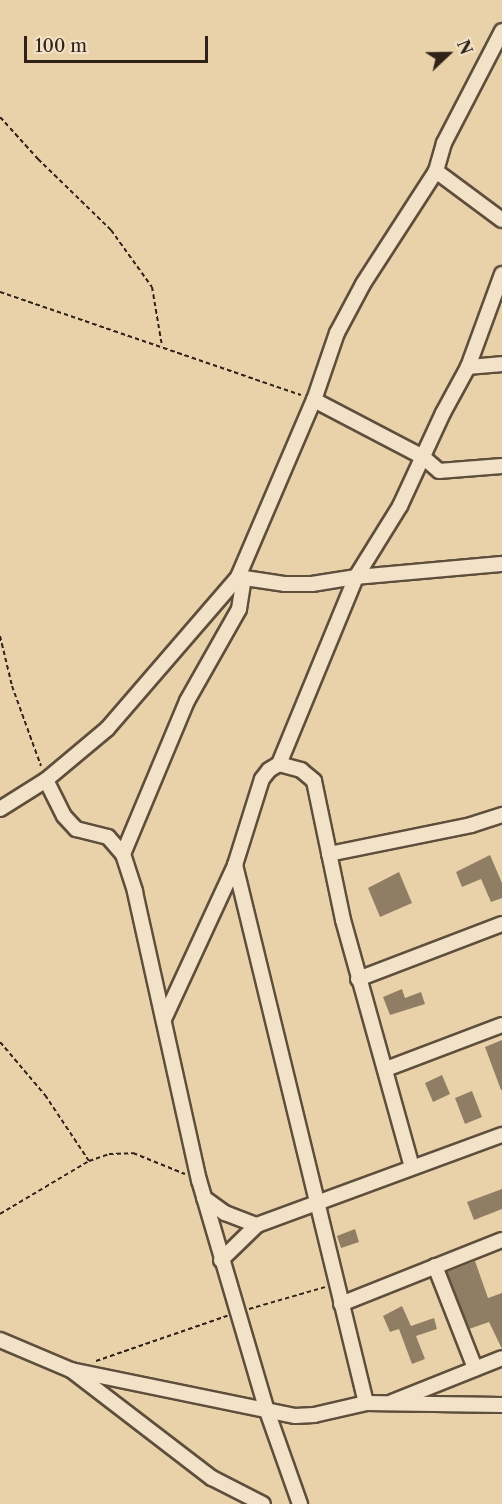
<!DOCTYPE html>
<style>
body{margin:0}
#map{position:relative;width:502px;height:1504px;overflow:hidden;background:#e9d2aa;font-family:"Libre Caslon Text",serif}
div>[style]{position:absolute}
.building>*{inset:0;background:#907e64}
.path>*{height:2px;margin-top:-1px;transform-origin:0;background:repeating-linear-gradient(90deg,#2f2218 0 4.5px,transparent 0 7.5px)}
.roads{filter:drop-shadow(2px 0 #5e4e3c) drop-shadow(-2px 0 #5e4e3c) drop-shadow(0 2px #5e4e3c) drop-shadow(0 -2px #5e4e3c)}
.minor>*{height:14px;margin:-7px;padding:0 7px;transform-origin:7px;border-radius:7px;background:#f1e2c8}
span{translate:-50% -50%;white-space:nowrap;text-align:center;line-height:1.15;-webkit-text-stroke:4.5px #f1e2c8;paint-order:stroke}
.north{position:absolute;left:418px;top:24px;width:60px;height:60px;-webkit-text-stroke:4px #f1e2c8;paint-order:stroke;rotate:68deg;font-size:16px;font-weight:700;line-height:24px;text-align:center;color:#2f2218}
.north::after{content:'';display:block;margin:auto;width:21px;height:27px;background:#2f2218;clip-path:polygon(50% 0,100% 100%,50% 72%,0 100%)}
.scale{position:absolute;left:24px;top:36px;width:184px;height:27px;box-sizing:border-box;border:3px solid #2f2218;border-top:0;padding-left:8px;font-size:18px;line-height:21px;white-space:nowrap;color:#2f2218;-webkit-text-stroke:4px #f1e2c8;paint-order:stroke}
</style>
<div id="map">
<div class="building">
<div style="clip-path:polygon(490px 855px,502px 883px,502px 898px,491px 902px,481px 879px,462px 887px,456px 872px)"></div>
<div style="clip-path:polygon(399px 872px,412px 903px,380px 917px,368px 888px)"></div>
<div style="clip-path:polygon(402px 989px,405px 998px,421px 992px,425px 1004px,390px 1015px,383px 997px)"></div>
<div style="clip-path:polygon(502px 1040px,502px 1090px,501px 1090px,485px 1047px)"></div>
<div style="clip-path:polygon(442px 1075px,450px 1094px,433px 1102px,425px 1083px)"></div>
<div style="clip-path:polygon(472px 1091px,482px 1117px,465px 1124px,455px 1098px)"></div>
<div style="clip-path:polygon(502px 1189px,502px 1209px,474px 1220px,467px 1202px)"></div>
<div style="clip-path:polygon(355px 1229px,359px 1242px,341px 1248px,337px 1236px)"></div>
<div style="clip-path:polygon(475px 1261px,488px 1298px,502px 1293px,502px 1349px,489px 1322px,469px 1329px,447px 1272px)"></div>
<div style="clip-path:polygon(402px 1306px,411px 1326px,434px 1318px,437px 1329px,416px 1336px,425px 1359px,412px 1364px,399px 1329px,390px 1332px,383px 1316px)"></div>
</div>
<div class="path">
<div style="left:0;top:117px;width:57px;rotate:47.9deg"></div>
<div style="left:38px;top:159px;width:102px;rotate:44.2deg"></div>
<div style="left:111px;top:230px;width:70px;rotate:54.3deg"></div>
<div style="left:152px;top:287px;width:60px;rotate:80.4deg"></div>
<div style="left:0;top:292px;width:318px;rotate:18.9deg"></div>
<div style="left:0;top:636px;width:51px;rotate:76.5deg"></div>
<div style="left:12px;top:686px;width:85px;rotate:70.1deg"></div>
<div style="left:0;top:1042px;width:70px;rotate:49.7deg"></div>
<div style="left:45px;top:1095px;width:79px;rotate:56.3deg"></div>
<div style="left:0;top:1214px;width:104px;rotate:-30.8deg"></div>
<div style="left:89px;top:1161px;width:21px;rotate:-19deg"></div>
<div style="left:109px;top:1154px;width:24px;rotate:-2deg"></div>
<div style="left:133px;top:1153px;width:56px;rotate:22deg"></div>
<div style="left:249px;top:1309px;width:79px;rotate:-16.1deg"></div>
<div style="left:96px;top:1361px;width:139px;rotate:-19deg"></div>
</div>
<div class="roads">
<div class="minor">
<div style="left:436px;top:171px;width:82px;rotate:36.6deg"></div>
<div style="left:468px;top:367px;width:34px;rotate:-5deg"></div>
<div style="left:314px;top:400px;width:123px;rotate:27.6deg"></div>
<div style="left:423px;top:457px;width:21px;rotate:41deg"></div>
<div style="left:439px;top:471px;width:63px;rotate:-4.5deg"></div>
<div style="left:238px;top:577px;width:48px;rotate:8.5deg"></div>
<div style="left:285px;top:584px;width:27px"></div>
<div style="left:312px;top:584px;width:45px;rotate:-9deg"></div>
<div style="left:356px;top:577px;width:84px;rotate:-58.2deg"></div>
<div style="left:400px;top:506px;width:102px;rotate:-65.2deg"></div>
<div style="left:443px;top:413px;width:52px;rotate:-61.5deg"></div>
<div style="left:468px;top:367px;width:99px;rotate:-69.9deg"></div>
<div style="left:279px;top:764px;width:202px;rotate:-67.6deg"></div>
<div style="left:356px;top:577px;width:147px;rotate:-5.1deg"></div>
<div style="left:46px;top:780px;width:40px;rotate:63.4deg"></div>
<div style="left:64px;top:816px;width:18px;rotate:47deg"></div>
<div style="left:76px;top:829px;width:33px;rotate:14deg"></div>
<div style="left:108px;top:837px;width:23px;rotate:49deg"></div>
<div style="left:123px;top:854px;width:40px;rotate:72deg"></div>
<div style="left:135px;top:892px;width:295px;rotate:77.5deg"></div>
<div style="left:199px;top:1180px;width:241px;rotate:73.6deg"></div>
<div style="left:267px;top:1411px;width:99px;rotate:70.5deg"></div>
<div style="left:0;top:809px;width:54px;rotate:-32.2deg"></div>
<div style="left:46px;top:780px;width:80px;rotate:-39.9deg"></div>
<div style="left:107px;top:729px;width:201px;rotate:-49.2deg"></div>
<div style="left:238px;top:577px;width:193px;rotate:-66.8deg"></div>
<div style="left:314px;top:400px;width:71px;rotate:-71.1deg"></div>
<div style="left:337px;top:333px;width:55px;rotate:-62deg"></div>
<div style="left:363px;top:284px;width:135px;rotate:-57.1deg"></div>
<div style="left:436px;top:171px;width:29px;rotate:-74deg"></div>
<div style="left:444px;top:143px;width:126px;rotate:-62.6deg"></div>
<div style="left:123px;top:854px;width:166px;rotate:-67.3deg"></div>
<div style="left:187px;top:701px;width:106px;rotate:-60.5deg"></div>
<div style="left:239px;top:609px;width:31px;rotate:-81deg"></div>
<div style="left:329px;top:854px;width:145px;rotate:-11.5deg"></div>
<div style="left:471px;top:825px;width:33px;rotate:-18deg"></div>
<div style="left:358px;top:979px;width:154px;rotate:-20.9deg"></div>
<div style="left:164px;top:1019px;width:170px;rotate:-65.2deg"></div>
<div style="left:386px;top:1069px;width:124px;rotate:-20.8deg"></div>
<div style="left:204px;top:1198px;width:26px;rotate:36deg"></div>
<div style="left:225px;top:1213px;width:34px;rotate:21deg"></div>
<div style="left:221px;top:1260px;width:50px;rotate:-44.2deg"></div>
<div style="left:257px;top:1225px;width:261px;rotate:-20.2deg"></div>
<div style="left:435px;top:1266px;width:110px;rotate:68.6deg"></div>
<div style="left:341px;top:1304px;width:173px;rotate:-21.7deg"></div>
<div style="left:0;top:1340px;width:77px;rotate:22.9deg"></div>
<div style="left:71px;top:1370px;width:178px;rotate:37.5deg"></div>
<div style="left:212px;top:1478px;width:57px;rotate:27deg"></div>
<div style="left:71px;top:1370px;width:229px;rotate:11.6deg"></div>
<div style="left:295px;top:1416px;width:19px;rotate:-3deg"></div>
<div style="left:314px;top:1415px;width:53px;rotate:-13deg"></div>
<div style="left:366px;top:1403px;width:136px;rotate:0.8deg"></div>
<div style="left:392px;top:1402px;width:118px;rotate:-21.8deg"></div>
<div style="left:366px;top:1403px;width:554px;rotate:-103.68deg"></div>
<div style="left:235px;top:865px;width:90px;rotate:-72.6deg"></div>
<div style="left:262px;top:779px;width:11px;rotate:-52deg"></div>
<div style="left:269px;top:770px;width:12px;rotate:-31deg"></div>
<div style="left:279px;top:764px;width:23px;rotate:15deg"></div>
<div style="left:301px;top:770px;width:17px;rotate:40deg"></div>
<div style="left:314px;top:781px;width:142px;rotate:78.2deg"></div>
<div style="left:343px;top:920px;width:256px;rotate:74.4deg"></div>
</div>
</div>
<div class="north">N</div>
<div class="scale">100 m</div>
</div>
